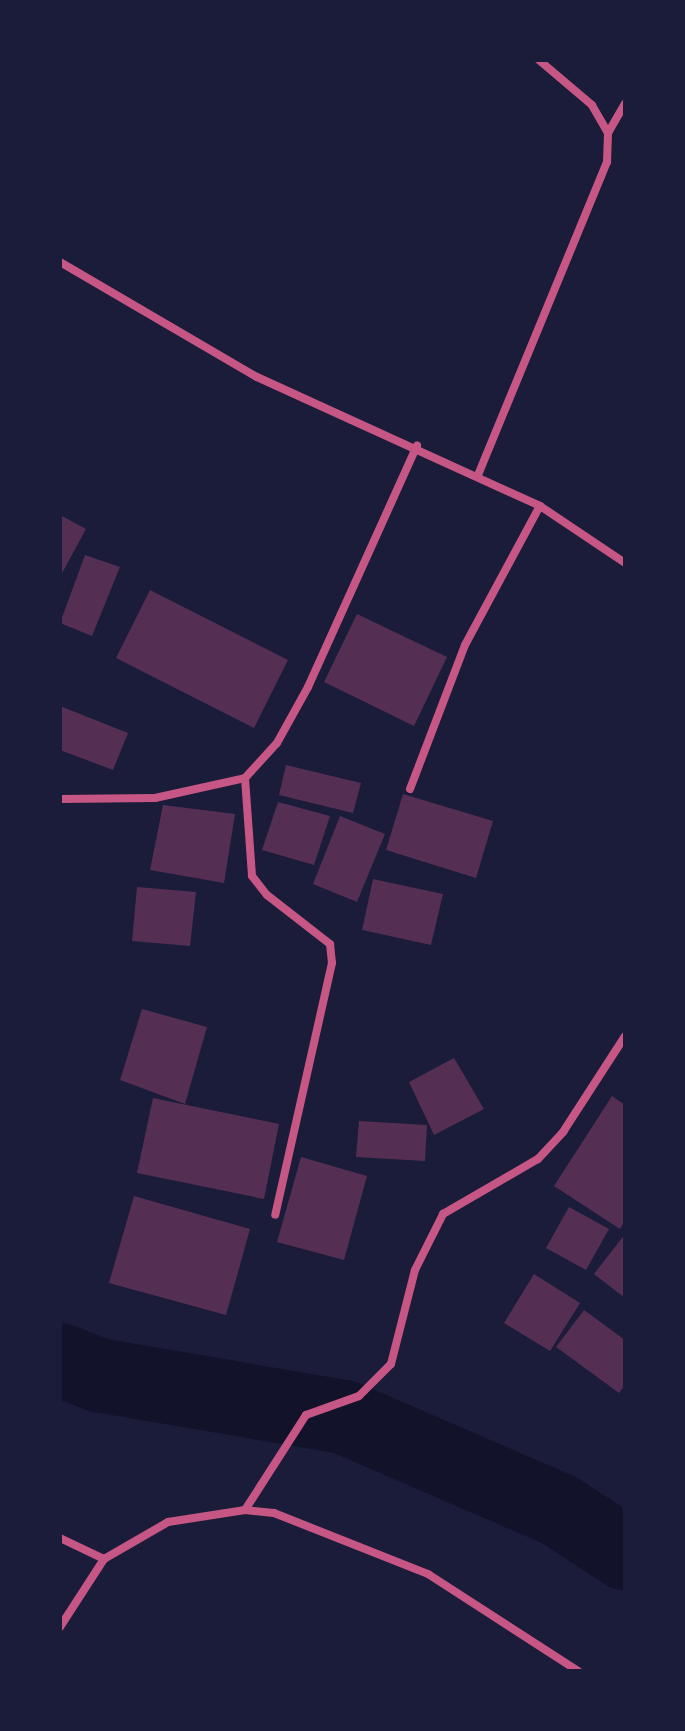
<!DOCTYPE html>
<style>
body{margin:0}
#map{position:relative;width:685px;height:1731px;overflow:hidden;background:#1b1b3a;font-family:Ubuntu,sans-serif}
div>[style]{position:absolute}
.river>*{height:74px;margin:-37px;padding:0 37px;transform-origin:37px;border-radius:37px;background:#12122b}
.building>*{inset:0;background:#542f53}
.minor>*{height:8px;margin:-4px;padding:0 4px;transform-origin:4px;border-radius:4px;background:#c65784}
span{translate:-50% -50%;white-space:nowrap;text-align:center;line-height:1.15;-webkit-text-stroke:8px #1b1b3a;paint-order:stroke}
.frame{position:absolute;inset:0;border:62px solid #1b1b3a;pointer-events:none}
</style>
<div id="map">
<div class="river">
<div style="left:60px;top:1360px;width:41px;rotate:21.5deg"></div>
<div style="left:98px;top:1375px;width:250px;rotate:9.7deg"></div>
<div style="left:344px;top:1417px;width:234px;rotate:23.4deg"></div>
<div style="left:559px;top:1510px;width:79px;rotate:33.1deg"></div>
</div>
<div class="building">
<div style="clip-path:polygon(60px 515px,86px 529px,60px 577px)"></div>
<div style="clip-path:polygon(85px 555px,120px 567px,92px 636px,60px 623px)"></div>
<div style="clip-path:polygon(150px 590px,288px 660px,254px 728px,116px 658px)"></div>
<div style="clip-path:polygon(357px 614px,447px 657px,414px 726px,324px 682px)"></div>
<div style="clip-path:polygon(60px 706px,128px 733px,113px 770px,60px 750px)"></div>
<div style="clip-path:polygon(286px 765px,361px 783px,353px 813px,279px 795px)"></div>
<div style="clip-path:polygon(403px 794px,493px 821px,476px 878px,386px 850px)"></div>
<div style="clip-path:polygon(278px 802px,330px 816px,314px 865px,262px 850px)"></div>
<div style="clip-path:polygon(163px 805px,235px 814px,224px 883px,150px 870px)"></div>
<div style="clip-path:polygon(340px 816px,385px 834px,357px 902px,313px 884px)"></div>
<div style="clip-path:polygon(373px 879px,443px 894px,431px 945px,362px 930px)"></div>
<div style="clip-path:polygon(137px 887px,196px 892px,190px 946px,132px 941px)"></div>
<div style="clip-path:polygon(142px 1009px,207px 1027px,185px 1104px,120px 1080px)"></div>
<div style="clip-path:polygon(454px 1058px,484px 1109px,434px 1135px,409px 1082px)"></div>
<div style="clip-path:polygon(612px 1096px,625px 1105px,625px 1220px,620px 1229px,554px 1186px)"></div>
<div style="clip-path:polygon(153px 1098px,279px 1124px,264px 1199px,137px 1173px)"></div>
<div style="clip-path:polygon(359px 1121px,427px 1125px,425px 1161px,356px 1157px)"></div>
<div style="clip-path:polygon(301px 1157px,367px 1176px,344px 1260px,277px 1242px)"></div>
<div style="clip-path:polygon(134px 1196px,250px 1229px,226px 1315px,109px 1283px)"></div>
<div style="clip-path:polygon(569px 1207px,609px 1229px,586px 1270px,546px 1248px)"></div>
<div style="clip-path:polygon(625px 1234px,625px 1298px,594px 1274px)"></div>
<div style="clip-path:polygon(534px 1274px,580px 1303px,550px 1351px,504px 1323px)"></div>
<div style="clip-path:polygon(584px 1310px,625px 1340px,625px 1385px,619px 1393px,556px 1347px)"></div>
</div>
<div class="minor">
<div style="left:608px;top:133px;width:34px;rotate:-60deg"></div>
<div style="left:60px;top:262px;width:228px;rotate:30.3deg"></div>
<div style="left:257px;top:377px;width:311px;rotate:24.5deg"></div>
<div style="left:540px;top:506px;width:102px;rotate:33.8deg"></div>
<div style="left:478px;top:475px;width:339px;rotate:-67.6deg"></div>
<div style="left:607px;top:162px;width:29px;rotate:-88deg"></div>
<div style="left:608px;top:133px;width:32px;rotate:-120deg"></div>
<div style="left:592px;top:105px;width:70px;rotate:-139.7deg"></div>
<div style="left:245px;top:778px;width:98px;rotate:85.9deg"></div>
<div style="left:252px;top:876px;width:24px;rotate:52deg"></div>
<div style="left:267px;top:895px;width:80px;rotate:37.9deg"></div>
<div style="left:330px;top:944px;width:19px;rotate:84deg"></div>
<div style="left:332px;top:963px;width:258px;rotate:102.7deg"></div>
<div style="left:410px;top:789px;width:154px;rotate:-69.1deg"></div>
<div style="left:465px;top:645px;width:158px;rotate:-61.7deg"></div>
<div style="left:60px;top:799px;width:95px;rotate:-0.6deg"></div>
<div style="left:155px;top:798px;width:92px;rotate:-12.5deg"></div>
<div style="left:245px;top:778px;width:47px;rotate:-47.6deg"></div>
<div style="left:277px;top:743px;width:64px;rotate:-61deg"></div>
<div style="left:308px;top:687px;width:265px;rotate:-65.7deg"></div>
<div style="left:245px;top:1510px;width:113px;rotate:-57.3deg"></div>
<div style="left:306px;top:1415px;width:56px;rotate:-19.7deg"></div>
<div style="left:359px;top:1396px;width:45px;rotate:-45deg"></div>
<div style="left:391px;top:1364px;width:97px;rotate:-75.7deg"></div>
<div style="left:415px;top:1270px;width:63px;rotate:-63.4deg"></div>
<div style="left:443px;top:1214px;width:110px;rotate:-30.1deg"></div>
<div style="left:538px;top:1159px;width:37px;rotate:-47deg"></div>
<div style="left:563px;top:1132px;width:114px;rotate:-57.1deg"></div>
<div style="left:60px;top:1538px;width:49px;rotate:25.5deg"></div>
<div style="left:60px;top:1627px;width:81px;rotate:-57.1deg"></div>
<div style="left:104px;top:1559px;width:74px;rotate:-30deg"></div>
<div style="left:168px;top:1522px;width:78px;rotate:-8.9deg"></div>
<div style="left:245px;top:1510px;width:29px;rotate:6deg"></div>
<div style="left:274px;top:1513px;width:166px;rotate:21.6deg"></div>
<div style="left:428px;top:1574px;width:179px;rotate:32.9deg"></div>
</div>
<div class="frame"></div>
</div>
